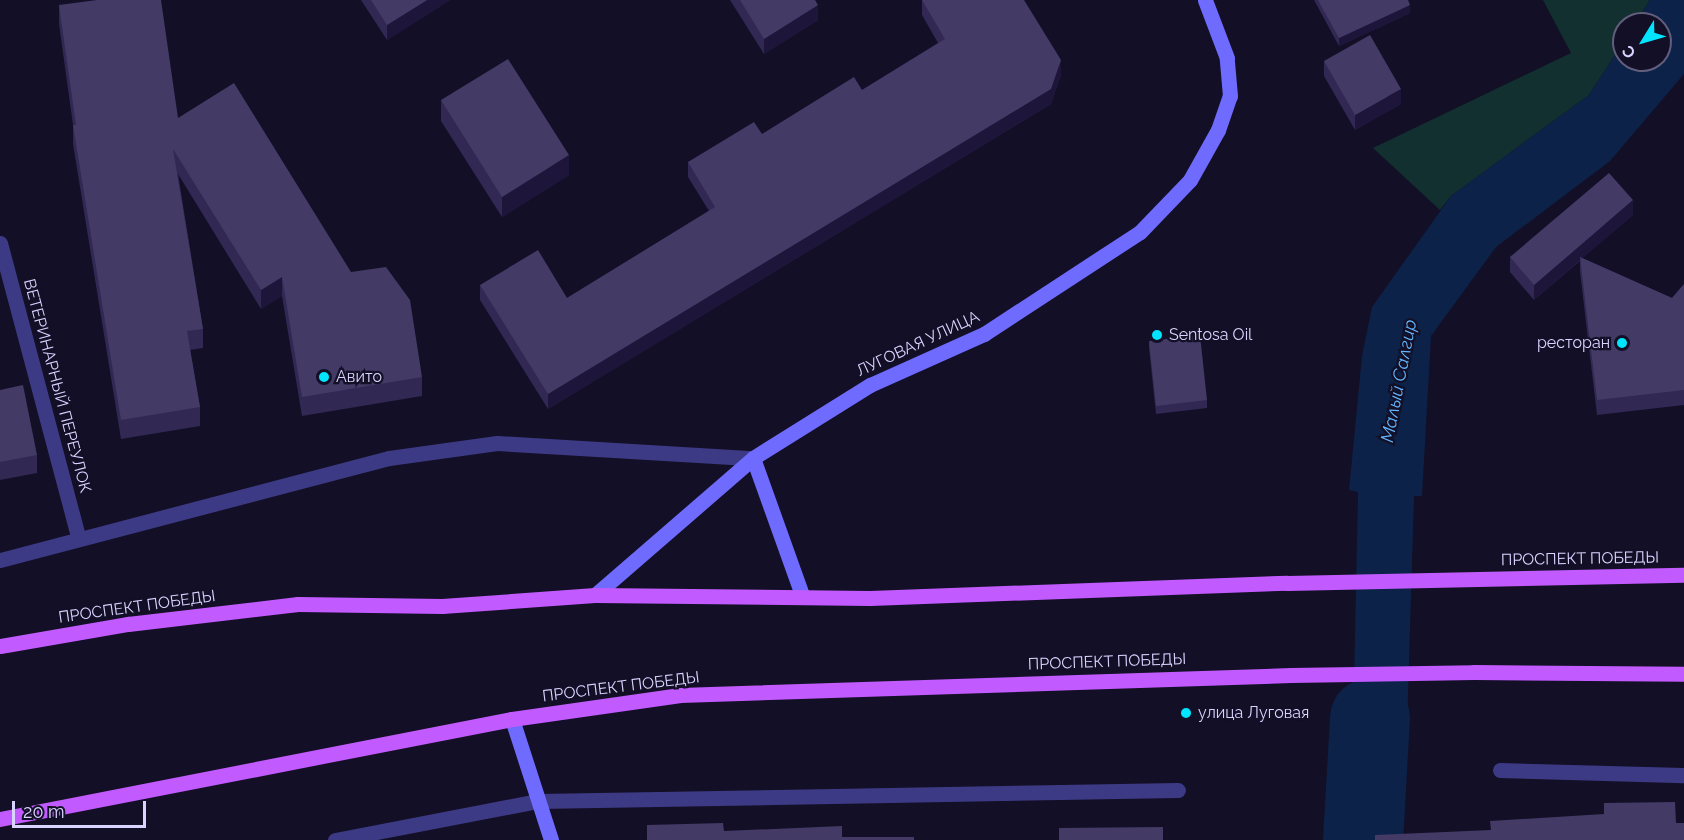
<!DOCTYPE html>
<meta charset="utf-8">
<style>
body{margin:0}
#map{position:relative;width:1684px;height:840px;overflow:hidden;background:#130f26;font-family:Raleway,sans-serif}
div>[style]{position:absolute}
.green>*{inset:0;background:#12302f}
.water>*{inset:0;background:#0c2248}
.river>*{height:80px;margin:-40px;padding:0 40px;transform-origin:40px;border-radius:40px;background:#0c2248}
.minor>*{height:15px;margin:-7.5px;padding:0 7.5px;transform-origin:7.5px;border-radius:7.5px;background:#3d3a85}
.secondary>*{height:15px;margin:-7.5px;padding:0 7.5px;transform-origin:7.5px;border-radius:7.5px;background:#6f6bff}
.primary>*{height:15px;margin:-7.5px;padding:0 7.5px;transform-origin:7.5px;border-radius:7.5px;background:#c25bff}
.wall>*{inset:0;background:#312854}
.shaded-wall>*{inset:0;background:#1d163a}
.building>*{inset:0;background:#433a66}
.dots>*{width:16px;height:16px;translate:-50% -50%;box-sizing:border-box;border:3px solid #130f26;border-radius:50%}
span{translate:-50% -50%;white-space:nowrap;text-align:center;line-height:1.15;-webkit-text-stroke:4.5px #130f26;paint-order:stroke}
.poi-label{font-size:16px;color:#d9d4ff}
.left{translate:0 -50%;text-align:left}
.right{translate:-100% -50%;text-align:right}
.street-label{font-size:16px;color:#d9d4ff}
.water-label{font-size:18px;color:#62b6ff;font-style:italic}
.north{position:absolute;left:1612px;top:12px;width:60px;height:60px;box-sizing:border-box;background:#130f26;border:2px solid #625e7d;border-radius:50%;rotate:233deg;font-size:16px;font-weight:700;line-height:24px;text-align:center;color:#d9d4ff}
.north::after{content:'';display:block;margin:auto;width:21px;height:27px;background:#00e5ff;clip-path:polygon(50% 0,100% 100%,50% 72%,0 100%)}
.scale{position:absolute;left:12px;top:801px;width:134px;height:27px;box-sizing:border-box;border:3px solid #d9d4ff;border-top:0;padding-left:8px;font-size:18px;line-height:21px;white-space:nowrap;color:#d9d4ff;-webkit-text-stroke:4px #130f26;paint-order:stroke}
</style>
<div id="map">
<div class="green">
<div style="clip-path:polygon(1543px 0,1650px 0,1635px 24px,1624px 24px,1624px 41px,1589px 95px,1451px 196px,1440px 210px,1373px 148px,1571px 53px)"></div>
</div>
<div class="water">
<div style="clip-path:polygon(1650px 0,1684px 0,1684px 74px,1610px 161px,1496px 247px,1431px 336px,1422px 496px,1414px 496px,1404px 828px,1351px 828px,1358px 492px,1349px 490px,1362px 356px,1372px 307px,1451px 196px,1589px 95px,1624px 41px,1624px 60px,1660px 60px,1660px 24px,1635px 24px)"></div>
</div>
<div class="river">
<div style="left:1363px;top:840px;width:122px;rotate:-86.7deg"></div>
</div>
<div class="minor">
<div style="left:0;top:243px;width:306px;rotate:75.1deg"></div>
<div style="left:0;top:560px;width:402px;rotate:-14.7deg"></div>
<div style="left:389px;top:458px;width:109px;rotate:-7.9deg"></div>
<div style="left:497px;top:443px;width:256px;rotate:3.4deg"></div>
<div style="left:1500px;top:770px;width:184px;rotate:1.6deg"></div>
<div style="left:335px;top:840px;width:207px;rotate:-10.9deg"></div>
<div style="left:538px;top:801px;width:640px;rotate:-0.98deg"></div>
</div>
<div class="secondary">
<div style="left:753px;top:458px;width:145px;rotate:70.3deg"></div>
<div style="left:595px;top:595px;width:209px;rotate:-40.9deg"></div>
<div style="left:753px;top:458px;width:138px;rotate:-32deg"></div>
<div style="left:870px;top:385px;width:125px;rotate:-24.1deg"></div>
<div style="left:984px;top:334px;width:186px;rotate:-33.2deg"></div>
<div style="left:1140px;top:232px;width:72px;rotate:-46.1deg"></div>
<div style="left:1190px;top:180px;width:57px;rotate:-60.8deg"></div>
<div style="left:1218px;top:130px;width:36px;rotate:-71deg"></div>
<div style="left:1230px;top:96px;width:38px;rotate:-95deg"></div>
<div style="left:1227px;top:58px;width:62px;rotate:-110.8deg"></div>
<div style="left:512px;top:719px;width:127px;rotate:72.1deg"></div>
</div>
<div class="primary">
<div style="left:0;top:646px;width:130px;rotate:-9.8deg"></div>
<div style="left:128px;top:624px;width:171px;rotate:-6.7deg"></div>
<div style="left:298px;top:604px;width:144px;rotate:0.8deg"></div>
<div style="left:442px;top:606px;width:153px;rotate:-4.1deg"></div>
<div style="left:595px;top:595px;width:275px;rotate:0.6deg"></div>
<div style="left:870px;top:598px;width:417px;rotate:-2.1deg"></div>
<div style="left:1287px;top:583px;width:397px;rotate:-1.2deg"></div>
<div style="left:0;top:819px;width:522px;rotate:-11.05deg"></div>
<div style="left:512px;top:719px;width:170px;rotate:-8.1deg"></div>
<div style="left:680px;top:695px;width:611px;rotate:-1.87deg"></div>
<div style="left:1291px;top:675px;width:183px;rotate:-0.9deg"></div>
<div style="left:1474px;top:672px;width:210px;rotate:0.5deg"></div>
</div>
<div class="wall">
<div style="clip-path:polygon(361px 0,450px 0,387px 40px)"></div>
<div style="clip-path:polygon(730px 0,815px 0,818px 20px,764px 54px)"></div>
<div style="clip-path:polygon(922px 0,1061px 75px,1051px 104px,548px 409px,480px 300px,480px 285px,567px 298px,709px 211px,688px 177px,688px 162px,762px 134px,862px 90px,938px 43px,922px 15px)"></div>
<div style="clip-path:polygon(1314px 0,1408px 0,1410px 13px,1339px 46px)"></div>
<div style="clip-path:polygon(59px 5px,178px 118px,351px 272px,422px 377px,422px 396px,302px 416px,282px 296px,261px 309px,178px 174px,203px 329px,203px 348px,190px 350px,200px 407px,200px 426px,121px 439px,73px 144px,73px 125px,59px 24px)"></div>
<div style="clip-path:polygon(1324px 61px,1401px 104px,1355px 130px,1324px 76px)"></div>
<div style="clip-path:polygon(441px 100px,569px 175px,502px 217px,441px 121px)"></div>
<div style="clip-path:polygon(1633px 215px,1582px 258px,1672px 298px,1684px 284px,1684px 405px,1597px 415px,1580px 272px,1580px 261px,1534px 300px,1510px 272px,1510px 257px)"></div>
<div style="clip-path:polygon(1149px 341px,1207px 400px,1207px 408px,1156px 414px,1149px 348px)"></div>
<div style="clip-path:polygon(0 390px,37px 455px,37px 473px,0 480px)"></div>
</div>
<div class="shaded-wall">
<div style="clip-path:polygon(427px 0,450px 0,387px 40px,387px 25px)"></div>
<div style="clip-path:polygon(818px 5px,818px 20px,764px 54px,764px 39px)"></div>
<div style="clip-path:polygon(1410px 5px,1410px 13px,1339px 46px,1339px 38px)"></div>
<div style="clip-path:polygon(1061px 60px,1061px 75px,1051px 104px,548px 409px,548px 394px)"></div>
<div style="clip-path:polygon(1401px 89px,1401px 104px,1355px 130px,1355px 115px)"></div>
<div style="clip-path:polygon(569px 155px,569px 175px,502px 217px,502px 197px)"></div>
<div style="clip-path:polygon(1633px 200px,1633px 215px,1534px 300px,1534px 285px)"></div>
<div style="clip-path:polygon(282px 277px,282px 296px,261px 309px,261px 290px)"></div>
</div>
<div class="building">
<div style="clip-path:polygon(97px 0,161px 0,178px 118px,234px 83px,351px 272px,386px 267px,410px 300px,422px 377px,302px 397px,282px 277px,261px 290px,173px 149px,203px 329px,187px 331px,200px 407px,121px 420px,73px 125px,76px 125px,59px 5px)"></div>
<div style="clip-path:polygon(371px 0,427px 0,387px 25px)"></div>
<div style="clip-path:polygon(740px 0,815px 0,818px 5px,764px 39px)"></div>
<div style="clip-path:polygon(922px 0,1024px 0,1061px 60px,1051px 89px,548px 394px,480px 285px,538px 250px,567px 298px,715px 207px,688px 162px,754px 122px,762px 134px,854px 77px,862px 90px,945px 39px)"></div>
<div style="clip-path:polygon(1318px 0,1408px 0,1410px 5px,1339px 38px)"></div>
<div style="clip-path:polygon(1370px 35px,1401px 89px,1355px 115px,1324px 61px)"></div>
<div style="clip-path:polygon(508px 59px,569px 155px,502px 197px,441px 100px)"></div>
<div style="clip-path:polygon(1609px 173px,1633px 200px,1534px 285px,1510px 257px)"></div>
<div style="clip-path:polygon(1580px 257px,1672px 298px,1684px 284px,1684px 390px,1597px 400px)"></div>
<div style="clip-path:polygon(1200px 335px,1207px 400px,1156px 406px,1149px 341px)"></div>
<div style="clip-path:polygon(23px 385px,37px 455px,0 462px,0 390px)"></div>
<div style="clip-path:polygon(1675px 802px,1676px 823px,1684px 823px,1684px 840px,1375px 840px,1375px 835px,1491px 830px,1490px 821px,1604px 814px,1604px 803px)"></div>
<div style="clip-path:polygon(723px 823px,724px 831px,842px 826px,842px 837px,914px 837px,914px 840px,647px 840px,647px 825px)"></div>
<div style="clip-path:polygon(1163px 827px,1163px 840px,1059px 840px,1059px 828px)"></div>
</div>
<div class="dots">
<div style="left:1157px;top:335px;background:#00e5ff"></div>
<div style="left:1622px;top:343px;background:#00e5ff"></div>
<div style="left:324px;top:377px;background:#00e5ff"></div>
<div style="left:1186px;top:713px;background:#00e5ff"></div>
</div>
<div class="poi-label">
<span class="left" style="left:1169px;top:335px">Sentosa Oil</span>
<span class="right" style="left:1610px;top:343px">ресторан</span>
<span class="left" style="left:336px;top:377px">Авито</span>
<span class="left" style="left:1198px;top:713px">улица Луговая</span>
</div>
<div class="street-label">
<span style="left:918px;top:344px;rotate:-25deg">ЛУГОВАЯ УЛИЦА</span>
<span style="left:57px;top:386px;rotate:75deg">ВЕТЕРИНАРНЫЙ ПЕРЕУЛОК</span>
<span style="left:1580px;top:559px;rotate:-1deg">ПРОСПЕКТ ПОБЕДЫ</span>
<span style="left:137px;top:607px;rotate:-8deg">ПРОСПЕКТ ПОБЕДЫ</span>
<span style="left:1107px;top:662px;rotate:-2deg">ПРОСПЕКТ ПОБЕДЫ</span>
<span style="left:621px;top:687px;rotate:-7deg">ПРОСПЕКТ ПОБЕДЫ</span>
</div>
<div class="water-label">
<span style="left:1399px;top:381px;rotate:-79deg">Малый Салгир</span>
</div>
<div class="north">С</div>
<div class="scale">20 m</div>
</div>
